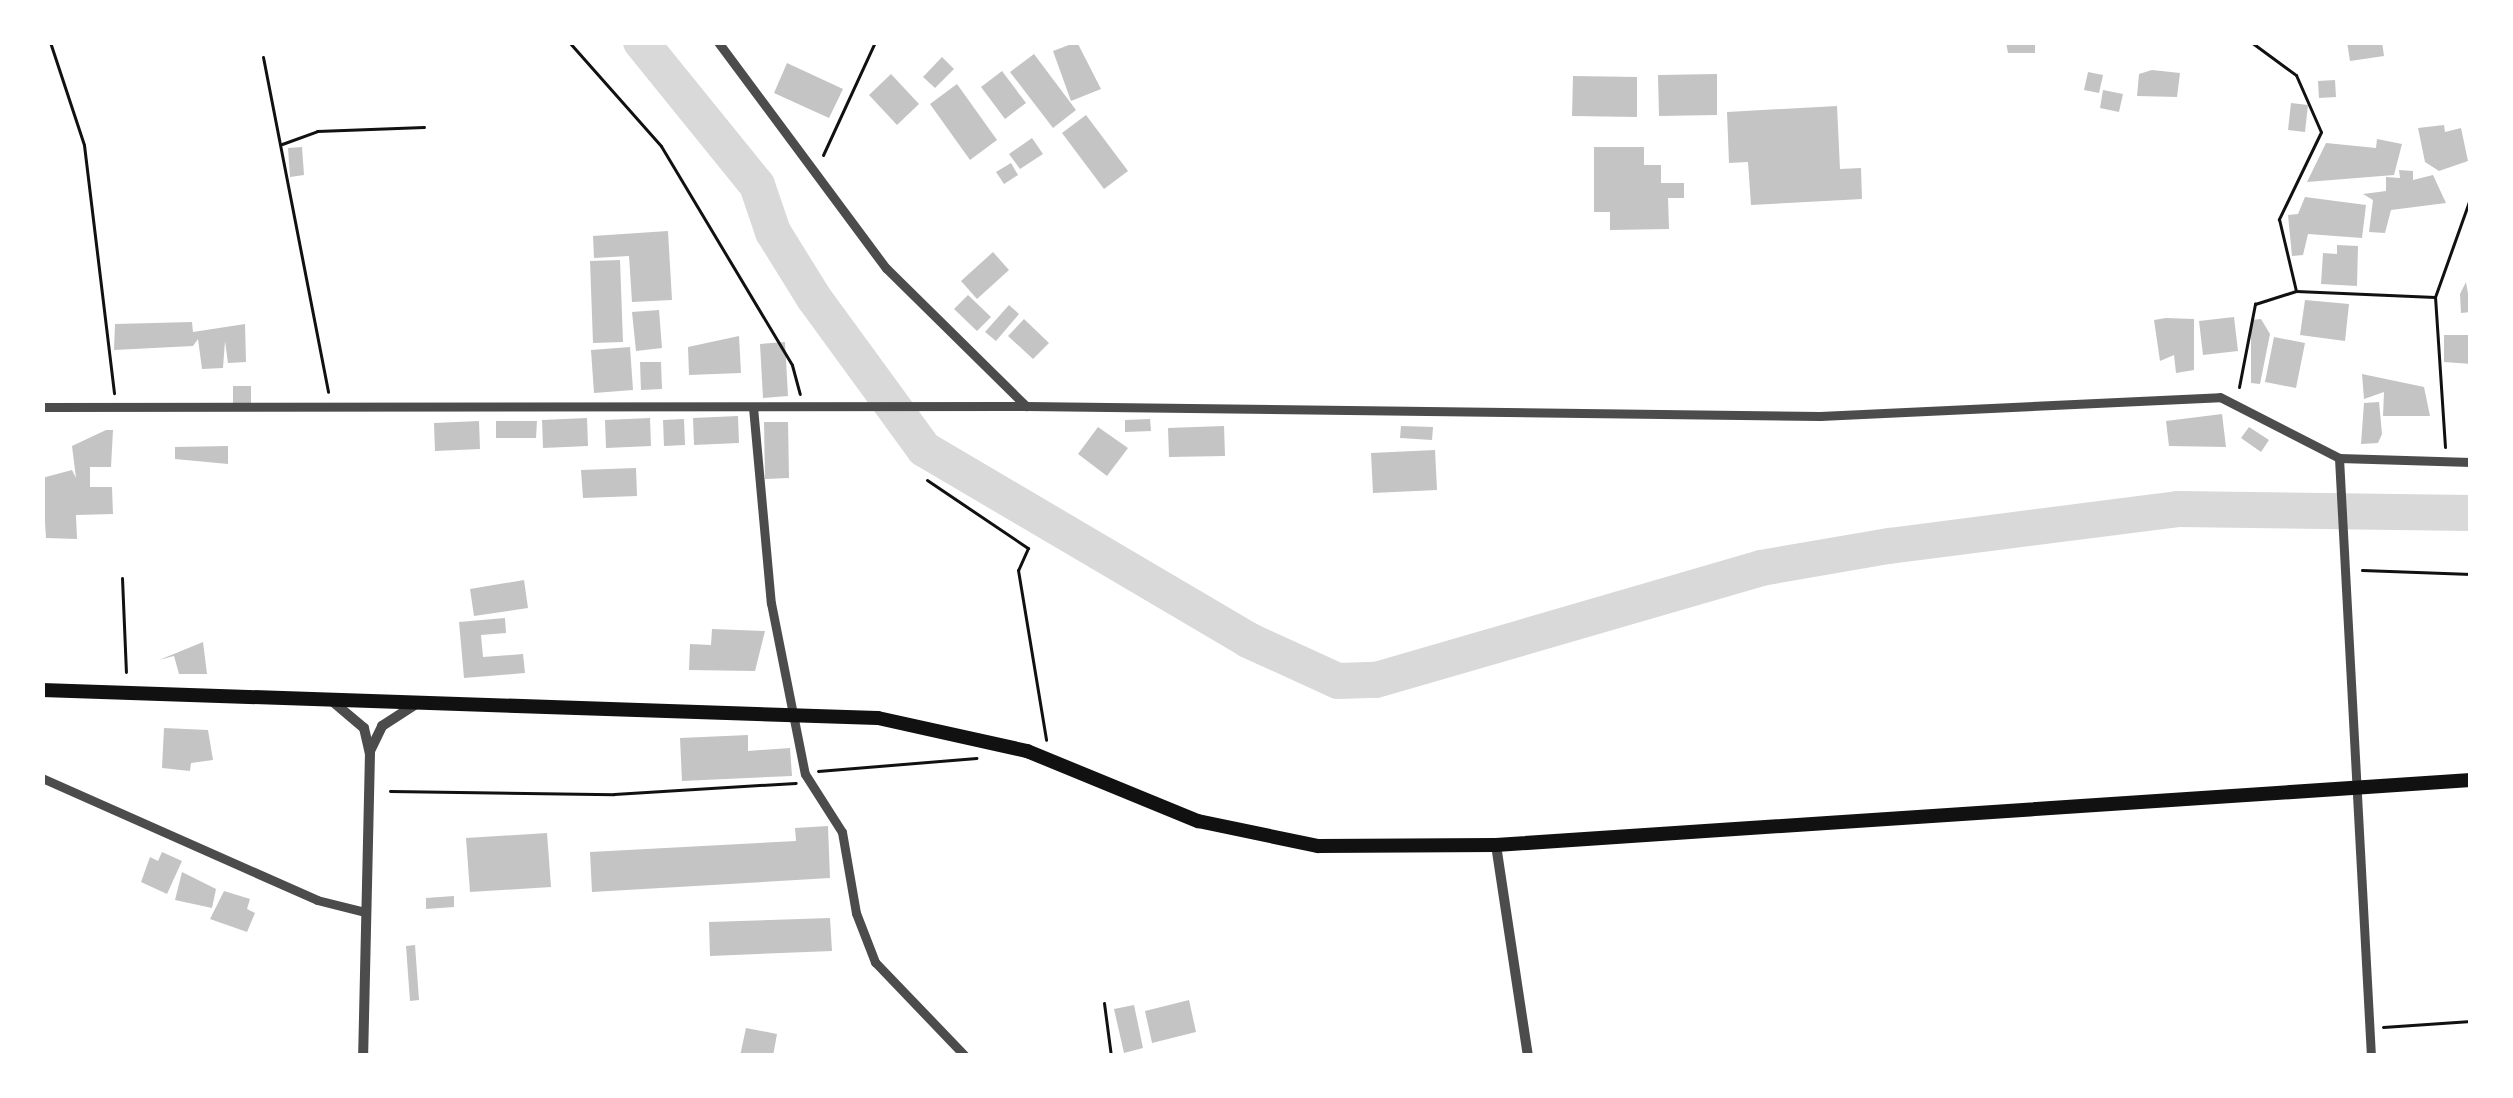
<!DOCTYPE html>
<style>
body{margin:0}
#map{position:relative;width:2513px;height:1098px;overflow:hidden;background:#fff;font-family:"Archivo Narrow",sans-serif}
div>[style]{position:absolute}
.river>*{height:36px;margin:-18px;padding:0 18px;transform-origin:18px;border-radius:18px;background:#d9d9d9}
.building>*{inset:0;background:#c4c4c4}
.path>*{height:3px;margin:-1.5px;padding:0 1.5px;transform-origin:1.5px;border-radius:1.5px;background:#111}
.minor>*{height:9px;margin:-4.5px;padding:0 4.5px;transform-origin:4.5px;border-radius:4.5px;background:#4c4c4c}
.tertiary>*{height:10px;margin:-5px;padding:0 5px;transform-origin:5px;border-radius:5px;background:#4c4c4c}
.primary>*{height:14px;margin:-7px;padding:0 7px;transform-origin:7px;border-radius:7px;background:#111}
span{translate:-50% -50%;white-space:nowrap;text-align:center;line-height:1.15;-webkit-text-stroke:10px #fff;paint-order:stroke}
.frame{position:absolute;inset:0;border:45px solid #fff;pointer-events:none}
</style>
<div id="map">
<div class="river">
<div style="left:641px;top:42px;width:184px;rotate:51deg"></div>
<div style="left:757px;top:185px;width:50px;rotate:71.2deg"></div>
<div style="left:773px;top:232px;width:78px;rotate:58.2deg"></div>
<div style="left:814px;top:298px;width:187px;rotate:53.9deg"></div>
<div style="left:924px;top:449px;width:376px;rotate:30.5deg"></div>
<div style="left:1248px;top:640px;width:99px;rotate:24.5deg"></div>
<div style="left:1338px;top:681px;width:38px;rotate:-2deg"></div>
<div style="left:1376px;top:680px;width:401px;rotate:-16.2deg"></div>
<div style="left:1761px;top:568px;width:130px;rotate:-9.8deg"></div>
<div style="left:1889px;top:546px;width:291px;rotate:-7.3deg"></div>
<div style="left:2178px;top:509px;width:293px;rotate:0.8deg"></div>
</div>
<div class="building">
<div style="clip-path:polygon(1077px 42px,1101px 89px,1071px 101px,1053px 51px)"></div>
<div style="clip-path:polygon(2006px 42px,2035px 42px,2035px 53px,2008px 53px)"></div>
<div style="clip-path:polygon(2347px 42px,2382px 42px,2384px 56px,2350px 61px)"></div>
<div style="clip-path:polygon(1034px 54px,1076px 110px,1053px 128px,1010px 72px)"></div>
<div style="clip-path:polygon(942px 57px,954px 69px,935px 88px,923px 77px)"></div>
<div style="clip-path:polygon(787px 63px,843px 89px,829px 118px,774px 93px)"></div>
<div style="clip-path:polygon(2152px 70px,2180px 73px,2177px 97px,2137px 96px,2139px 74px)"></div>
<div style="clip-path:polygon(1002px 71px,1026px 103px,1005px 119px,981px 87px)"></div>
<div style="clip-path:polygon(2088px 72px,2103px 75px,2099px 93px,2084px 90px)"></div>
<div style="clip-path:polygon(891px 74px,919px 104px,897px 125px,869px 95px)"></div>
<div style="clip-path:polygon(1717px 74px,1717px 115px,1659px 116px,1658px 75px)"></div>
<div style="clip-path:polygon(1573px 76px,1637px 77px,1637px 117px,1572px 116px)"></div>
<div style="clip-path:polygon(2335px 80px,2336px 97px,2319px 98px,2318px 81px)"></div>
<div style="clip-path:polygon(957px 84px,997px 140px,970px 160px,930px 104px)"></div>
<div style="clip-path:polygon(2103px 90px,2123px 94px,2119px 112px,2100px 108px)"></div>
<div style="clip-path:polygon(2291px 103px,2308px 105px,2305px 132px,2288px 130px)"></div>
<div style="clip-path:polygon(1837px 106px,1840px 169px,1861px 168px,1862px 199px,1751px 205px,1748px 162px,1729px 163px,1727px 112px)"></div>
<div style="clip-path:polygon(1086px 115px,1128px 171px,1104px 189px,1062px 133px)"></div>
<div style="clip-path:polygon(2444px 125px,2445px 132px,2461px 128px,2468px 161px,2439px 171px,2425px 162px,2418px 128px)"></div>
<div style="clip-path:polygon(1032px 138px,1043px 154px,1020px 169px,1009px 154px)"></div>
<div style="clip-path:polygon(2377px 139px,2402px 144px,2394px 175px,2307px 182px,2326px 143px,2376px 148px)"></div>
<div style="clip-path:polygon(302px 147px,304px 175px,290px 177px,288px 148px)"></div>
<div style="clip-path:polygon(1594px 147px,1644px 147px,1644px 165px,1661px 165px,1661px 183px,1684px 183px,1684px 198px,1668px 198px,1669px 229px,1610px 230px,1610px 212px,1594px 212px)"></div>
<div style="clip-path:polygon(1011px 163px,1018px 175px,1004px 184px,996px 172px)"></div>
<div style="clip-path:polygon(2399px 170px,2413px 171px,2413px 180px,2433px 175px,2446px 203px,2391px 210px,2385px 233px,2369px 232px,2373px 200px,2363px 194px,2386px 191px,2386px 177px,2400px 178px)"></div>
<div style="clip-path:polygon(2305px 197px,2366px 205px,2362px 238px,2308px 234px,2303px 255px,2292px 256px,2288px 215px,2298px 214px)"></div>
<div style="clip-path:polygon(668px 231px,672px 300px,632px 302px,629px 256px,594px 258px,593px 236px)"></div>
<div style="clip-path:polygon(2337px 245px,2358px 246px,2357px 286px,2321px 284px,2323px 253px,2337px 254px)"></div>
<div style="clip-path:polygon(993px 252px,1009px 270px,977px 299px,961px 281px)"></div>
<div style="clip-path:polygon(620px 260px,623px 342px,593px 343px,590px 261px)"></div>
<div style="clip-path:polygon(2466px 282px,2471px 312px,2461px 313px,2460px 294px)"></div>
<div style="clip-path:polygon(968px 295px,991px 317px,977px 331px,954px 309px)"></div>
<div style="clip-path:polygon(2305px 300px,2349px 304px,2345px 341px,2300px 335px)"></div>
<div style="clip-path:polygon(1009px 305px,1019px 314px,996px 341px,985px 332px)"></div>
<div style="clip-path:polygon(659px 310px,662px 348px,636px 351px,632px 312px)"></div>
<div style="clip-path:polygon(2234px 317px,2238px 351px,2203px 355px,2199px 321px)"></div>
<div style="clip-path:polygon(2166px 318px,2194px 319px,2194px 370px,2176px 373px,2174px 355px,2160px 361px,2154px 320px)"></div>
<div style="clip-path:polygon(1024px 319px,1049px 343px,1033px 359px,1008px 336px)"></div>
<div style="clip-path:polygon(2261px 319px,2270px 334px,2260px 384px,2251px 383px,2251px 320px)"></div>
<div style="clip-path:polygon(192px 322px,193px 332px,245px 324px,246px 362px,228px 363px,225px 341px,223px 368px,202px 369px,198px 339px,193px 346px,114px 350px,115px 324px)"></div>
<div style="clip-path:polygon(2444px 335px,2471px 335px,2471px 364px,2444px 362px)"></div>
<div style="clip-path:polygon(739px 336px,741px 373px,689px 375px,688px 347px)"></div>
<div style="clip-path:polygon(2274px 337px,2305px 343px,2296px 388px,2265px 382px)"></div>
<div style="clip-path:polygon(785px 342px,788px 396px,763px 398px,760px 344px)"></div>
<div style="clip-path:polygon(630px 347px,633px 390px,594px 393px,591px 350px)"></div>
<div style="clip-path:polygon(640px 362px,661px 362px,662px 389px,641px 390px)"></div>
<div style="clip-path:polygon(2362px 374px,2424px 387px,2430px 416px,2383px 416px,2384px 392px,2364px 399px)"></div>
<div style="clip-path:polygon(233px 386px,251px 386px,251px 403px,233px 403px)"></div>
<div style="clip-path:polygon(2379px 402px,2382px 434px,2378px 443px,2361px 444px,2364px 403px)"></div>
<div style="clip-path:polygon(2222px 414px,2226px 447px,2169px 446px,2166px 421px)"></div>
<div style="clip-path:polygon(738px 416px,739px 443px,694px 445px,693px 418px)"></div>
<div style="clip-path:polygon(587px 418px,588px 446px,543px 448px,542px 420px)"></div>
<div style="clip-path:polygon(650px 418px,651px 446px,606px 448px,605px 420px)"></div>
<div style="clip-path:polygon(684px 419px,685px 445px,664px 446px,663px 420px)"></div>
<div style="clip-path:polygon(1150px 419px,1151px 431px,1125px 432px,1125px 420px)"></div>
<div style="clip-path:polygon(479px 421px,480px 449px,435px 451px,434px 423px)"></div>
<div style="clip-path:polygon(496px 421px,537px 421px,536px 438px,496px 438px)"></div>
<div style="clip-path:polygon(764px 422px,788px 422px,789px 478px,765px 479px)"></div>
<div style="clip-path:polygon(1224px 426px,1225px 456px,1169px 457px,1168px 428px)"></div>
<div style="clip-path:polygon(1401px 426px,1433px 427px,1432px 440px,1400px 438px)"></div>
<div style="clip-path:polygon(1098px 427px,1128px 448px,1107px 476px,1078px 454px)"></div>
<div style="clip-path:polygon(2249px 427px,2269px 440px,2261px 452px,2241px 438px)"></div>
<div style="clip-path:polygon(106px 430px,113px 430px,111px 467px,90px 467px,90px 487px,112px 487px,113px 514px,76px 515px,77px 539px,46px 538px,42px 478px,72px 470px,76px 478px,72px 446px)"></div>
<div style="clip-path:polygon(228px 446px,228px 464px,175px 459px,175px 447px)"></div>
<div style="clip-path:polygon(1435px 450px,1437px 490px,1373px 493px,1371px 453px)"></div>
<div style="clip-path:polygon(636px 468px,637px 496px,583px 498px,581px 470px)"></div>
<div style="clip-path:polygon(524px 580px,528px 608px,474px 616px,470px 589px)"></div>
<div style="clip-path:polygon(505px 618px,506px 633px,481px 635px,483px 657px,523px 654px,525px 673px,464px 678px,459px 622px)"></div>
<div style="clip-path:polygon(712px 629px,765px 631px,755px 671px,689px 670px,690px 644px,711px 645px)"></div>
<div style="clip-path:polygon(203px 642px,207px 674px,179px 674px,174px 656px,159px 660px)"></div>
<div style="clip-path:polygon(164px 728px,208px 730px,213px 760px,191px 763px,190px 771px,162px 768px)"></div>
<div style="clip-path:polygon(748px 735px,748px 751px,790px 748px,792px 776px,682px 781px,680px 738px)"></div>
<div style="clip-path:polygon(828px 826px,830px 878px,592px 892px,590px 852px,796px 841px,795px 828px)"></div>
<div style="clip-path:polygon(547px 833px,551px 887px,470px 892px,466px 838px)"></div>
<div style="clip-path:polygon(162px 852px,182px 861px,167px 894px,141px 882px,150px 857px,158px 861px)"></div>
<div style="clip-path:polygon(182px 872px,216px 889px,212px 908px,175px 900px)"></div>
<div style="clip-path:polygon(224px 891px,250px 899px,247px 909px,255px 913px,247px 932px,210px 919px)"></div>
<div style="clip-path:polygon(454px 896px,454px 907px,426px 909px,426px 898px)"></div>
<div style="clip-path:polygon(830px 918px,832px 951px,710px 956px,709px 922px)"></div>
<div style="clip-path:polygon(415px 945px,419px 1000px,410px 1001px,406px 946px)"></div>
<div style="clip-path:polygon(1189px 1000px,1196px 1032px,1152px 1043px,1145px 1011px)"></div>
<div style="clip-path:polygon(1134px 1005px,1143px 1048px,1124px 1053px,1114px 1009px)"></div>
<div style="clip-path:polygon(746px 1028px,777px 1034px,773px 1056px,740px 1056px)"></div>
</div>
<div class="path">
<div style="left:50px;top:42px;width:108px;rotate:71.7deg"></div>
<div style="left:84px;top:145px;width:250px;rotate:83.1deg"></div>
<div style="left:569px;top:42px;width:139px;rotate:48.5deg"></div>
<div style="left:661px;top:146px;width:255px;rotate:59.1deg"></div>
<div style="left:792px;top:365px;width:30px;rotate:75deg"></div>
<div style="left:2251px;top:42px;width:56px;rotate:36.3deg"></div>
<div style="left:2296px;top:75px;width:62px;rotate:66.3deg"></div>
<div style="left:2321px;top:132px;width:97px;rotate:115.8deg"></div>
<div style="left:2279px;top:219px;width:74px;rotate:76.7deg"></div>
<div style="left:263px;top:57px;width:341px;rotate:79deg"></div>
<div style="left:282px;top:144px;width:37px;rotate:-20deg"></div>
<div style="left:317px;top:131px;width:107px;rotate:-2.1deg"></div>
<div style="left:823px;top:155px;width:124px;rotate:-65.3deg"></div>
<div style="left:2239px;top:387px;width:85px;rotate:-79.1deg"></div>
<div style="left:2255px;top:304px;width:43px;rotate:-17.6deg"></div>
<div style="left:2296px;top:291px;width:139px;rotate:2.5deg"></div>
<div style="left:2445px;top:447px;width:150px;rotate:-93.8deg"></div>
<div style="left:2435px;top:297px;width:107px;rotate:-70.4deg"></div>
<div style="left:927px;top:480px;width:122px;rotate:34deg"></div>
<div style="left:1028px;top:548px;width:24px;rotate:114deg"></div>
<div style="left:1018px;top:570px;width:172px;rotate:80.6deg"></div>
<div style="left:2362px;top:570px;width:109px;rotate:2.1deg"></div>
<div style="left:122px;top:578px;width:94px;rotate:87.6deg"></div>
<div style="left:818px;top:771px;width:159px;rotate:-4.7deg"></div>
<div style="left:390px;top:791px;width:224px;rotate:0.8deg"></div>
<div style="left:614px;top:794px;width:182px;rotate:-3.5deg"></div>
<div style="left:1104px;top:1003px;width:53px;rotate:82.5deg"></div>
<div style="left:2383px;top:1027px;width:88px;rotate:-3.9deg"></div>
</div>
<div class="minor">
<div style="left:718px;top:42px;width:282px;rotate:53.4deg"></div>
<div style="left:886px;top:268px;width:197px;rotate:44.6deg"></div>
<div style="left:42px;top:407px;width:984px;rotate:-0.06deg"></div>
<div style="left:1026px;top:406px;width:794px;rotate:0.72deg"></div>
<div style="left:1820px;top:416px;width:400px;rotate:-2.7deg"></div>
<div style="left:2220px;top:397px;width:134px;rotate:27.1deg"></div>
<div style="left:2339px;top:458px;width:132px;rotate:1.7deg"></div>
<div style="left:753px;top:407px;width:197px;rotate:84.8deg"></div>
<div style="left:771px;top:603px;width:174px;rotate:78.8deg"></div>
<div style="left:805px;top:774px;width:69px;rotate:57.5deg"></div>
<div style="left:842px;top:832px;width:82px;rotate:80.2deg"></div>
<div style="left:856px;top:913px;width:53px;rotate:68.8deg"></div>
<div style="left:875px;top:962px;width:130px;rotate:46.2deg"></div>
<div style="left:2339px;top:458px;width:599px;rotate:86.94deg"></div>
<div style="left:42px;top:778px;width:301px;rotate:23.9deg"></div>
<div style="left:317px;top:900px;width:49px;rotate:14deg"></div>
</div>
<div class="tertiary">
<div style="left:332px;top:701px;width:42px;rotate:40.2deg"></div>
<div style="left:364px;top:728px;width:26px;rotate:77deg"></div>
<div style="left:370px;top:753px;width:303px;rotate:91.3deg"></div>
<div style="left:370px;top:751px;width:28px;rotate:-64deg"></div>
<div style="left:382px;top:726px;width:40px;rotate:-32.9deg"></div>
<div style="left:1496px;top:845px;width:213px;rotate:81.4deg"></div>
</div>
<div class="primary">
<div style="left:42px;top:690px;width:836px;rotate:1.92deg"></div>
<div style="left:878px;top:718px;width:153px;rotate:12.5deg"></div>
<div style="left:1027px;top:751px;width:185px;rotate:22.3deg"></div>
<div style="left:1198px;top:821px;width:123px;rotate:11.8deg"></div>
<div style="left:1318px;top:846px;width:178px;rotate:-0.3deg"></div>
<div style="left:1496px;top:845px;width:977px;rotate:-3.81deg"></div>
</div>
<div class="frame"></div>
</div>
